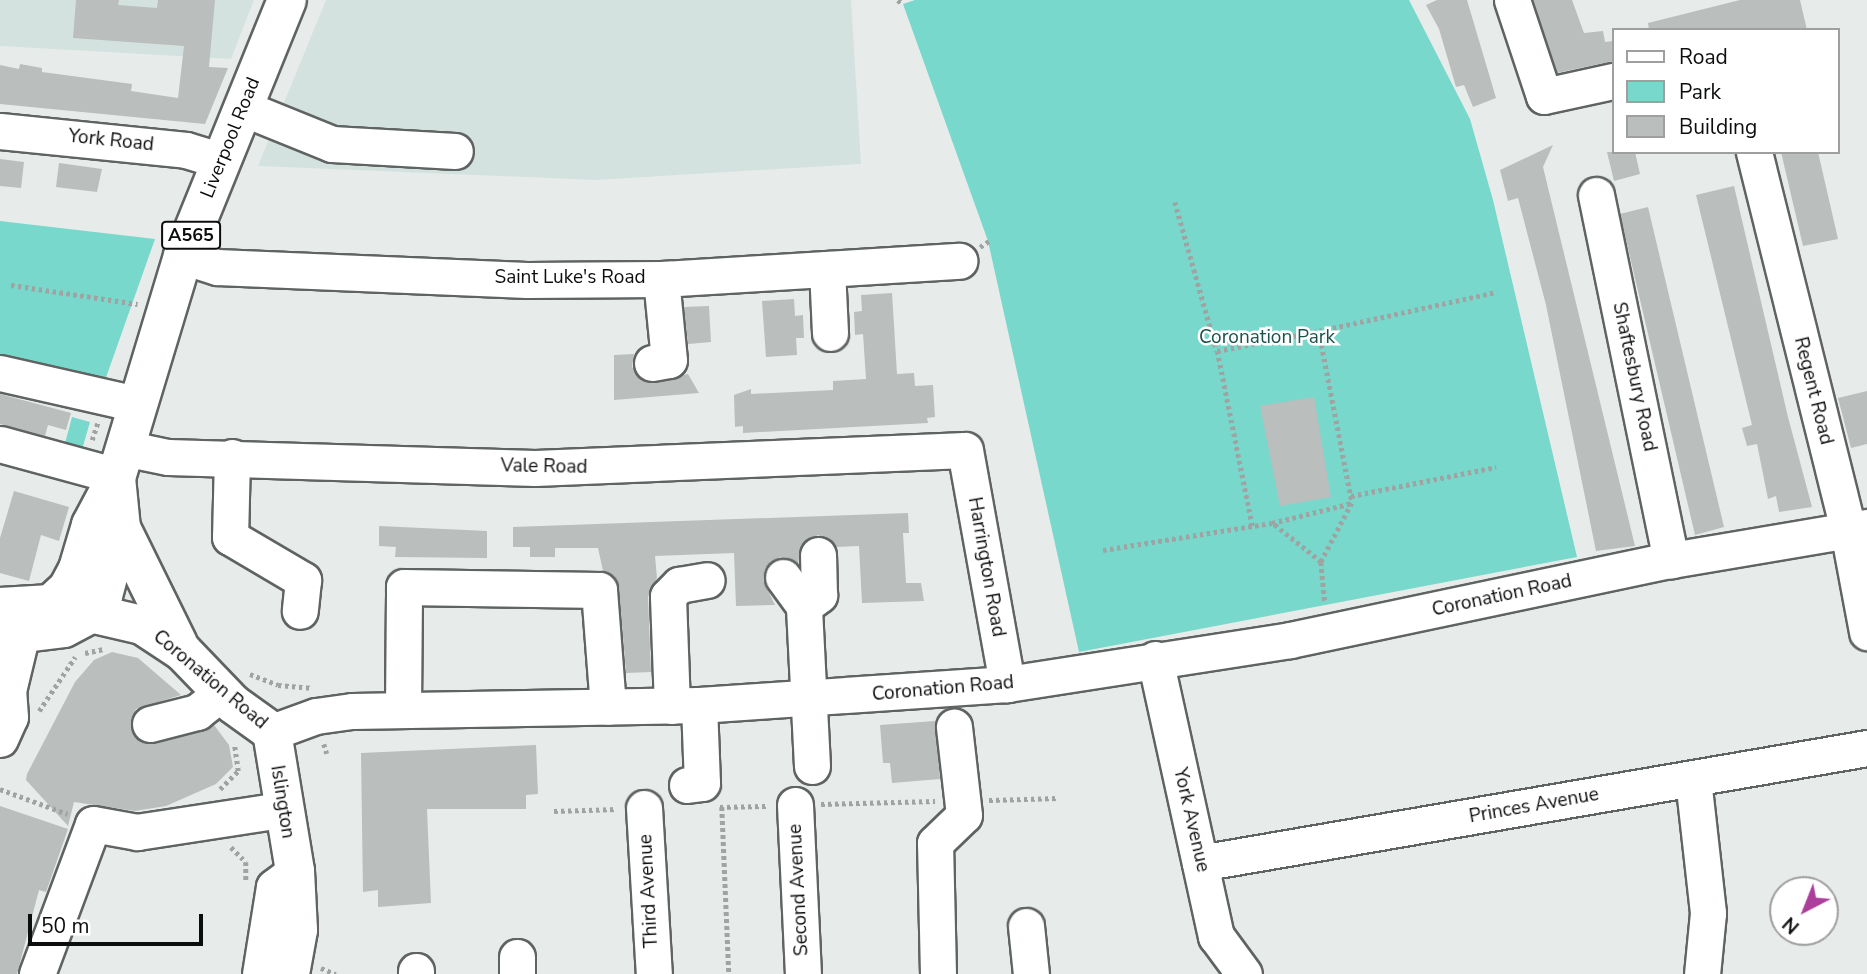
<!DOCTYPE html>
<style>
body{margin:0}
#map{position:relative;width:1867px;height:974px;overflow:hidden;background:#e7eceb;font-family:"Nunito Sans",sans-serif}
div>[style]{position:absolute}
.built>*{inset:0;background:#d4e2df}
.green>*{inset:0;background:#77d8cb}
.building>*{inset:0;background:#babebd}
.path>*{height:4.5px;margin-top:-2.25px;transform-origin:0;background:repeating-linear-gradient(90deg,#9fa3a2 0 3.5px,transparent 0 7px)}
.roads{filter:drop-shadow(2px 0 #5f6362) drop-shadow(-2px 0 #5f6362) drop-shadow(0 2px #5f6362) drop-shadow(0 -2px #5f6362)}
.minor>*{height:35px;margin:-17.5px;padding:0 17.5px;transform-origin:17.5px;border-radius:17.5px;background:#fff}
.major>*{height:38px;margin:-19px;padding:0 19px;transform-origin:19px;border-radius:19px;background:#fff}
.highway>*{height:38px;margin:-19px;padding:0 19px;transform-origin:19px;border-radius:19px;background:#fff}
span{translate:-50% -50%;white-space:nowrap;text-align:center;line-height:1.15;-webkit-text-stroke:5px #fff;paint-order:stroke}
.shield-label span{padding:2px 5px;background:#fff;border:2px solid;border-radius:5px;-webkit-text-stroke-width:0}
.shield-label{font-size:18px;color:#0c0e0d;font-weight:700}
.street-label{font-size:19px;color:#0c0e0d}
.park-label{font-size:19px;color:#1d514b}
.legend{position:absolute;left:1612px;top:28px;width:228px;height:126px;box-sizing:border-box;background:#fff;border:2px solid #9e9f9e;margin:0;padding:9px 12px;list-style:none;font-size:21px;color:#0c0e0d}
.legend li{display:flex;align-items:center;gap:14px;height:35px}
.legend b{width:35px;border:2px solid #9e9f9e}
.north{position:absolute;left:1769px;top:876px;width:70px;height:70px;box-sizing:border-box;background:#fff;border:2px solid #9e9f9e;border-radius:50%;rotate:222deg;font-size:19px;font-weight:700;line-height:28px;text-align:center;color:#0c0e0d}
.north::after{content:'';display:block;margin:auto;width:24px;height:32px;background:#ad3f9c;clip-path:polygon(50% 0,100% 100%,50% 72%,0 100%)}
.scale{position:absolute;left:28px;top:914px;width:175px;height:32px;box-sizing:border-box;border:4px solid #0c0e0d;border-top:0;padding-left:9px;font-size:21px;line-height:24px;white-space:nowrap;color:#0c0e0d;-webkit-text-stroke:5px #fff;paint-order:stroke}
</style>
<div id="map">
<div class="built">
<div style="clip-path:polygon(0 0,254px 0,231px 59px,0 46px)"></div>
<div style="clip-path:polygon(326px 0,851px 0,861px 164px,596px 180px,258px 166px)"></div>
</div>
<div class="green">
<div style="clip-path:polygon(915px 0,1409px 0,1470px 119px,1493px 200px,1577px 557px,1079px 652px,988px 241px,903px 4px)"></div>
<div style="clip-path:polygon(0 221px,155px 239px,103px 386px,0 369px)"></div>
<div style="clip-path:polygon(72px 417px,90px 422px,79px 460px,64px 447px)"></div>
</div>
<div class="building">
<div style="clip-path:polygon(76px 0,119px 0,118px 5px,157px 8px,158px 0,215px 0,209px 67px,228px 68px,205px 124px,0 104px,0 65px,19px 69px,20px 64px,42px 68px,42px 72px,132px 84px,131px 91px,178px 98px,184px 46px,73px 38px)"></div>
<div style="clip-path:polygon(1437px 0,1467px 0,1496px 98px,1473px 107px,1464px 85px,1456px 87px,1439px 29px,1426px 5px)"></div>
<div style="clip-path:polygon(1533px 0,1572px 0,1584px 33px,1603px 31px,1605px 42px,1613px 41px,1613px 61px,1557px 73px)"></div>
<div style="clip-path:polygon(1740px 0,1800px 0,1807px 30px,1649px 30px,1648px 23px)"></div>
<div style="clip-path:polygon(1553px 145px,1543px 167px,1635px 546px,1596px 551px,1546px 305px,1518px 198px,1508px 201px,1500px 170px)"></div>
<div style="clip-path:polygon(1607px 152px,1635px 152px,1640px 174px,1614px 181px)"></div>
<div style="clip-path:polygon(1781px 152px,1818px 152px,1838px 239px,1803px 246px)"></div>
<div style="clip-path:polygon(0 159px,24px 162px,21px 188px,0 186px)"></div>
<div style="clip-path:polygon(59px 163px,102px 169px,97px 192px,56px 187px)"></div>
<div style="clip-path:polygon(1734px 186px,1788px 417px,1812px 507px,1779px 512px,1776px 496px,1768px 499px,1757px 444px,1747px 446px,1742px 428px,1752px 425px,1696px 195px)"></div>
<div style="clip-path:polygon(1648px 207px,1724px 527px,1695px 535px,1620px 214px)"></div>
<div style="clip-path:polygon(892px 293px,897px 374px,914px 373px,915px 386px,933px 385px,935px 417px,927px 418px,928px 423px,743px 433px,743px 426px,735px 427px,734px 395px,751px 389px,751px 394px,833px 390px,833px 381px,866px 379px,863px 334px,855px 335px,854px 312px,862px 311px,861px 295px)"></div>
<div style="clip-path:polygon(794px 299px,795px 316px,803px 315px,804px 338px,796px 338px,797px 355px,766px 357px,762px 301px)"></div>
<div style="clip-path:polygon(709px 306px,711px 342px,688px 344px,684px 307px)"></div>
<div style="clip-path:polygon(634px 354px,632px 367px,645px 382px,688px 374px,699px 393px,614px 400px,614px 355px)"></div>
<div style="clip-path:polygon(1867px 391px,1867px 444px,1851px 448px,1838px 398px)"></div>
<div style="clip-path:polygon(0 394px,71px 413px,66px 430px,48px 425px,45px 436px,0 424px)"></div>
<div style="clip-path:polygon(1314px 397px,1331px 497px,1280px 506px,1260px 406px)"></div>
<div style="clip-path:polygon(14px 491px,69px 507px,59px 541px,41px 535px,29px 581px,0 573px,0 538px)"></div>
<div style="clip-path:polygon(908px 513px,909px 533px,903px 533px,906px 583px,921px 583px,924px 601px,862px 603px,859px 546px,836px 547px,818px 535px,801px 545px,798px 564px,780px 557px,765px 568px,763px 580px,775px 605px,736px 606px,734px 553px,655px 556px,657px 578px,648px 597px,651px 672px,626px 673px,619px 588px,616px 579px,603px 571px,598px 548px,555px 548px,555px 557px,530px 557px,530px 547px,513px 547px,513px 527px)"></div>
<div style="clip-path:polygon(379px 526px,487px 531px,487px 558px,395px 557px,396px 547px,379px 546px)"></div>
<div style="clip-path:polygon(112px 652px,138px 658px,181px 695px,136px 709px,131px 719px,136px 738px,155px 744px,214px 725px,229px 745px,233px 767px,216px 784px,166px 806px,135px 811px,74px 802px,68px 826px,26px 780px,27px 774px,75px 682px,94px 660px)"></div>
<div style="clip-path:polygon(935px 721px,940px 779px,892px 783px,890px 763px,883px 763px,880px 725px)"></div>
<div style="clip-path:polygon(536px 745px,538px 794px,526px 795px,526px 809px,427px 809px,431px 903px,378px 907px,378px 890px,363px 892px,361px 753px)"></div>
<div style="clip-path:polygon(0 806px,68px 829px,46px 892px,39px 890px,17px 974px,0 974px)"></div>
</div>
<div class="path">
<div style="left:898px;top:0;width:6px;rotate:39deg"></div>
<div style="left:1175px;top:202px;width:155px;rotate:74.3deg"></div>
<div style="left:980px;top:247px;width:11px;rotate:-34deg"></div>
<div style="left:11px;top:285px;width:128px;rotate:8.5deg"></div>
<div style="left:1319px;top:331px;width:182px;rotate:-12.4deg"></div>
<div style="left:92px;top:440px;width:19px;rotate:-72deg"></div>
<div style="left:1351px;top:496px;width:148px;rotate:-11.3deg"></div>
<div style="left:1252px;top:526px;width:178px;rotate:-101.3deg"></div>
<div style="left:1217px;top:351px;width:104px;rotate:-11.1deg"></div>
<div style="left:1319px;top:331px;width:175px;rotate:79.1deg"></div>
<div style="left:1352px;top:503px;width:67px;rotate:117.7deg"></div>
<div style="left:1321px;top:562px;width:63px;rotate:-141.5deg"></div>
<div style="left:1103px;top:550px;width:171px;rotate:-9.1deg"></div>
<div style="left:1272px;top:523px;width:82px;rotate:-14deg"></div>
<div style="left:1321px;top:562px;width:41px;rotate:84.4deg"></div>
<div style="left:85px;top:653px;width:19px;rotate:-12deg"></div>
<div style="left:250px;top:674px;width:30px;rotate:21deg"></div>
<div style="left:278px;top:685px;width:35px;rotate:5deg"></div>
<div style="left:39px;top:711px;width:65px;rotate:-56.3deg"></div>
<div style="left:324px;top:744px;width:10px;rotate:73deg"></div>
<div style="left:0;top:789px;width:72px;rotate:20.2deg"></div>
<div style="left:220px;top:789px;width:25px;rotate:-45deg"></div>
<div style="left:238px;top:771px;width:27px;rotate:-98deg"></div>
<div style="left:989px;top:800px;width:69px;rotate:-1.7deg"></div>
<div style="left:821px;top:804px;width:114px;rotate:-1.5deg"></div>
<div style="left:720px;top:807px;width:47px;rotate:-1.2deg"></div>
<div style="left:722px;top:807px;width:167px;rotate:87.6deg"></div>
<div style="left:554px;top:811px;width:63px;rotate:-1.8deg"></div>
<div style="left:231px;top:847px;width:21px;rotate:45deg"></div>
<div style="left:246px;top:862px;width:19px;rotate:90deg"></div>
<div style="left:321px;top:968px;width:16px;rotate:22deg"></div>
</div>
<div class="roads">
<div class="minor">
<div style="left:1512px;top:0;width:101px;rotate:71.6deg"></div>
<div style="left:1544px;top:96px;width:71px;rotate:-12.3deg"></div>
<div style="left:243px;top:108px;width:96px;rotate:22deg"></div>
<div style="left:332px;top:144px;width:123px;rotate:3.3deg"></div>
<div style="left:0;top:131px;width:187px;rotate:5.8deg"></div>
<div style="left:186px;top:150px;width:37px;rotate:17deg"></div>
<div style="left:1754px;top:152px;width:390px;rotate:76deg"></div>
<div style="left:1848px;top:530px;width:104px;rotate:79.4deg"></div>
<div style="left:1596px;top:195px;width:373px;rotate:78.4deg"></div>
<div style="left:183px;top:256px;width:36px;rotate:18deg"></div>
<div style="left:217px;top:267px;width:310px;rotate:2.4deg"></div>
<div style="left:527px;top:280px;width:134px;rotate:-0.4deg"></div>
<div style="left:661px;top:279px;width:299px;rotate:-3.5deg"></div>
<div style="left:827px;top:269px;width:64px;rotate:87.3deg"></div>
<div style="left:652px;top:363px;width:17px;rotate:-10deg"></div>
<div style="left:669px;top:360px;width:81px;rotate:-95.6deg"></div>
<div style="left:0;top:373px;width:140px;rotate:12.8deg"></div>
<div style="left:0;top:444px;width:121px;rotate:15.3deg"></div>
<div style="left:124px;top:448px;width:45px;rotate:11.6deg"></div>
<div style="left:168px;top:457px;width:367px;rotate:1.7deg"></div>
<div style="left:535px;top:468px;width:430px;rotate:-2.4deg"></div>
<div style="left:965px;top:450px;width:238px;rotate:79.8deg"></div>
<div style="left:232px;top:457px;width:80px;rotate:91.4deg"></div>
<div style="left:230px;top:537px;width:85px;rotate:30.5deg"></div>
<div style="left:303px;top:580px;width:31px;rotate:96deg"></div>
<div style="left:783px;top:577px;width:36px;rotate:54deg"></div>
<div style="left:1155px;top:659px;width:284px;rotate:77.6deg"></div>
<div style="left:1216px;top:936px;width:47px;rotate:53.6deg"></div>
<div style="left:672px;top:706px;width:110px;rotate:-92.1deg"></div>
<div style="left:668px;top:596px;width:16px;rotate:-45deg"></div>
<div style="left:679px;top:585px;width:28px;rotate:-10deg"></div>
<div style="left:403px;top:708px;width:121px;rotate:-89.5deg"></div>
<div style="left:404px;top:587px;width:195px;rotate:0.9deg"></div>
<div style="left:599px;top:590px;width:117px;rotate:85.6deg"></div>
<div style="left:150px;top:724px;width:49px;rotate:-14.3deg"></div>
<div style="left:197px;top:712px;width:31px;rotate:-38deg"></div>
<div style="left:272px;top:732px;width:47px;rotate:-20deg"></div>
<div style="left:316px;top:716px;width:36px;rotate:-8deg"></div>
<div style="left:352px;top:711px;width:347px;rotate:-1deg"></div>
<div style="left:699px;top:705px;width:309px;rotate:-3.9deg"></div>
<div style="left:1007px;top:684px;width:286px;rotate:-8.8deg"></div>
<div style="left:1290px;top:640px;width:389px;rotate:-11.9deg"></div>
<div style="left:1671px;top:560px;width:199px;rotate:-9.6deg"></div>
<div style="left:0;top:739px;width:24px;rotate:-66deg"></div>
<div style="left:10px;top:717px;width:26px;rotate:-94deg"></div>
<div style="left:8px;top:691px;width:56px;rotate:-76.5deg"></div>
<div style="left:812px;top:766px;width:160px;rotate:-92.9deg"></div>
<div style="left:804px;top:606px;width:19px;rotate:-36deg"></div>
<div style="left:819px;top:595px;width:40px;rotate:-91.4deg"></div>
<div style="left:1693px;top:779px;width:135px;rotate:83.6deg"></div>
<div style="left:1708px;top:913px;width:61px;rotate:95.6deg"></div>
<div style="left:687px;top:785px;width:15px;rotate:-8deg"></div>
<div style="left:702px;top:783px;width:78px;rotate:-92.2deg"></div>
<div style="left:795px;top:805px;width:169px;rotate:87.3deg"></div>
<div style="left:644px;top:808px;width:166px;rotate:86.6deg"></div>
<div style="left:1200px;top:863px;width:677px;rotate:-9.78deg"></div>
<div style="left:1026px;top:926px;width:48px;rotate:84.1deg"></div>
<div style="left:416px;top:971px;width:3px;rotate:90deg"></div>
<div style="left:37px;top:974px;width:160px;rotate:-69.5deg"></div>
<div style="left:93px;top:824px;width:45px;rotate:10.3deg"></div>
<div style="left:137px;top:832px;width:146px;rotate:-8.7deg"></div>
<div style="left:260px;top:974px;width:88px;rotate:-80.9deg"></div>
<div style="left:274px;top:887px;width:26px;rotate:-37deg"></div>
<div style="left:517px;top:974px;width:17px;rotate:-90deg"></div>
<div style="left:938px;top:974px;width:131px;rotate:-91.3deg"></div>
<div style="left:935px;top:843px;width:40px;rotate:-44deg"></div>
<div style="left:964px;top:815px;width:89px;rotate:-96.5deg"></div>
</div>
<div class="major">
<div style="left:121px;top:528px;width:129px;rotate:63.8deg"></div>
<div style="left:60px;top:606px;width:84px;rotate:13deg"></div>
<div style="left:142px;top:625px;width:49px;rotate:33.4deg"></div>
<div style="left:183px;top:652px;width:72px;rotate:46.1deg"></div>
<div style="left:233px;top:704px;width:48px;rotate:35.7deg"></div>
<div style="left:272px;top:732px;width:141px;rotate:80.6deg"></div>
<div style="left:295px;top:871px;width:59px;rotate:87.1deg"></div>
<div style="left:298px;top:930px;width:45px;rotate:100.3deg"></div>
</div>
<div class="highway">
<div style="left:0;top:607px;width:51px;rotate:-3.4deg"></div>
<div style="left:51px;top:604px;width:23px;rotate:-43deg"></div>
<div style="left:68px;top:588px;width:21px;rotate:-62deg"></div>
<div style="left:78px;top:569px;width:46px;rotate:-73.5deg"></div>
<div style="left:91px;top:525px;width:53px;rotate:-62deg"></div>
<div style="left:116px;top:478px;width:232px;rotate:-73.2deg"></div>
<div style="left:183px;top:256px;width:276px;rotate:-67.9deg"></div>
<div style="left:0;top:636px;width:64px;rotate:-7.1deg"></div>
<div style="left:64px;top:628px;width:32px;rotate:-28deg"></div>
<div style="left:92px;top:613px;width:20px;rotate:-57deg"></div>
<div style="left:103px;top:596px;width:70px;rotate:-75.2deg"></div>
<div style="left:121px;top:528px;width:50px;rotate:-95.7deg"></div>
</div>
</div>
<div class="shield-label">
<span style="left:191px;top:235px">A565</span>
</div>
<div class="street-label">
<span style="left:231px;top:138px;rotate:-68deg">Liverpool Road</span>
<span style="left:111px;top:141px;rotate:6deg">York Road</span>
<span style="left:570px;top:278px">Saint Luke's Road</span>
<span style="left:1634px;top:377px;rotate:78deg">Shaftesbury Road</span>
<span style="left:1813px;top:391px;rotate:76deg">Regent Road</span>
<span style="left:544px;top:467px;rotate:1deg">Vale Road</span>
<span style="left:986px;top:567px;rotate:80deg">Harrington Road</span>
<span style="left:1502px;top:596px;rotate:-12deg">Coronation Road</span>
<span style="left:210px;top:680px;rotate:40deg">Coronation Road</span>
<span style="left:943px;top:689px;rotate:-5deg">Coronation Road</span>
<span style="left:282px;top:802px;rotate:81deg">Islington</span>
<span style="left:1534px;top:806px;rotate:-10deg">Princes Avenue</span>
<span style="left:1191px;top:820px;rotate:77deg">York Avenue</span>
<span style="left:799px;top:890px;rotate:-93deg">Second Avenue</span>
<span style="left:649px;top:891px;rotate:-93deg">Third Avenue</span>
</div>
<div class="park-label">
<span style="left:1267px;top:338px">Coronation Park</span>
</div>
<ul class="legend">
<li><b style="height:9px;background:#fff"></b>Road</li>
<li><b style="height:19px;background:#77d8cb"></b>Park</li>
<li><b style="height:19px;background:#babebd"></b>Building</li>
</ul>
<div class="north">N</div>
<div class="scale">50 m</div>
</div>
